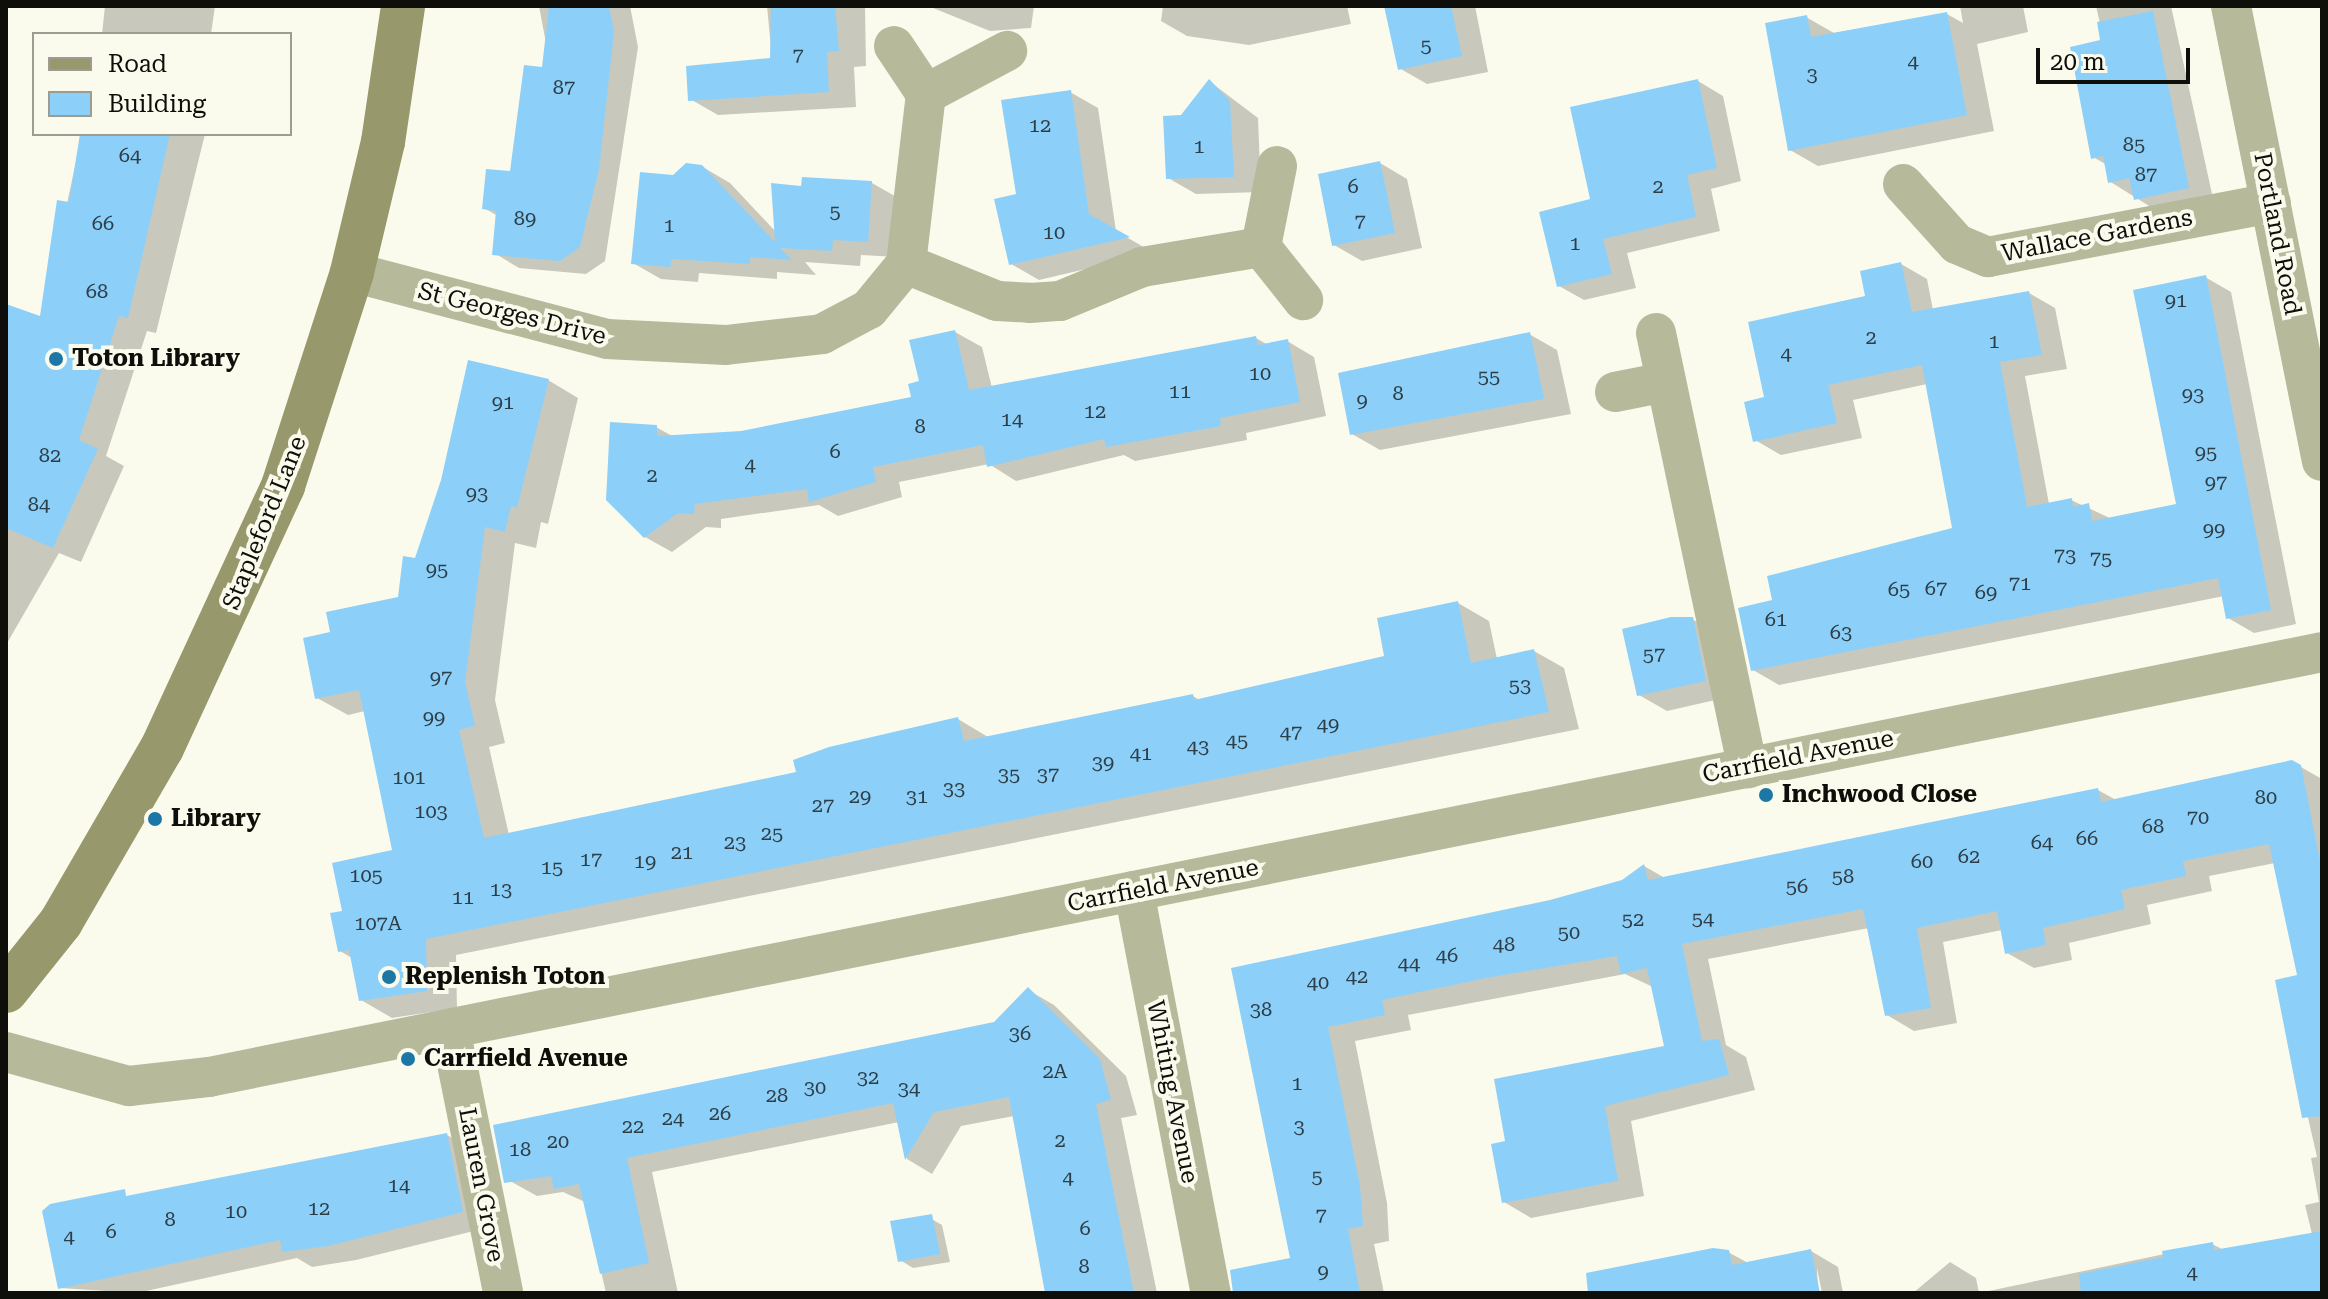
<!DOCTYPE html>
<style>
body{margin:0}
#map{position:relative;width:2328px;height:1299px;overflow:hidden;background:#fbfbed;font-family:"Roboto Serif",serif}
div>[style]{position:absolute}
.shadow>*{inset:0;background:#0003}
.building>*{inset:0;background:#8cd0fa}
.minor>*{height:40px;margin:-20px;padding:0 20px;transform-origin:20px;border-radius:20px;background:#b7b99b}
.secondary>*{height:44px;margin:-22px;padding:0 22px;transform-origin:22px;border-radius:22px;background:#97986c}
.dots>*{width:22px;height:22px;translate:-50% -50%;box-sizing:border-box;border:4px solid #fbfbed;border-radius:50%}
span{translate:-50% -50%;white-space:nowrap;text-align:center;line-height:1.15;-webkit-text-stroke:8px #fbfbed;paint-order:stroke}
.number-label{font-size:20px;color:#2e3e46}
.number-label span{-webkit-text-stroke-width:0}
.street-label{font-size:24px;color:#0e0e0a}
.poi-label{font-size:24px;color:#0e0e0a;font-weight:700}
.left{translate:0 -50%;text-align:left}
.frame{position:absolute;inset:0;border:8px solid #0e0e0a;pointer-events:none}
.legend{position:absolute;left:32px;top:32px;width:260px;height:104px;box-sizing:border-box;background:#fbfbed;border:2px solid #9c9c92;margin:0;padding:10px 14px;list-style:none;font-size:24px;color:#0e0e0a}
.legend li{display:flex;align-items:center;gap:16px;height:40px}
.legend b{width:40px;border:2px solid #9c9c92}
.scale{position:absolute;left:2036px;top:48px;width:154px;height:36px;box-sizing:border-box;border:4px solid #0e0e0a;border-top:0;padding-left:10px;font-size:24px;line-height:28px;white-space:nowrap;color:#0e0e0a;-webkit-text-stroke:6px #fbfbed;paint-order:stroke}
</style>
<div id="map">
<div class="shadow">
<div style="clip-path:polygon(105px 6px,215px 6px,211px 34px,102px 34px)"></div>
<div style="clip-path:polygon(539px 6px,630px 6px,638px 47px,605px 261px,586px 274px,519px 268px,494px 253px,498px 216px,484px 208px,512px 174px,551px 70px)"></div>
<div style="clip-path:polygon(767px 6px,865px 6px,866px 66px,854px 67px,856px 107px,718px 115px,690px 99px,772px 59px)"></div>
<div style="clip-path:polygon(928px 6px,1034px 6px,1031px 28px,990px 31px)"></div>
<div style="clip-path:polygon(1163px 6px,1347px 6px,1351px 24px,1249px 45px,1187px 36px,1161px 21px)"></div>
<div style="clip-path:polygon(1386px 6px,1475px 6px,1488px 72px,1427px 84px,1399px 68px)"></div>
<div style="clip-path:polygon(1960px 6px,2023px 6px,2028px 32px,1977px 44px,1994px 131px,1818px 166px,1790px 150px,1806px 17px,1834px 33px,1947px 14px,1963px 23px)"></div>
<div style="clip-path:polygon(2096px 6px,2171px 6px,2214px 203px,2162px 214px,2109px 181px,2107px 165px,2093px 157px,2104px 41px)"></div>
<div style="clip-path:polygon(1209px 81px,1258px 118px,1261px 192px,1196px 194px,1168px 178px,1182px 117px)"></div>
<div style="clip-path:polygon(1698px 81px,1723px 96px,1741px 181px,1711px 189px,1720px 231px,1627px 253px,1636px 288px,1584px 300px,1559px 286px,1592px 201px)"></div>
<div style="clip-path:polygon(1070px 92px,1098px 108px,1116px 231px,1154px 253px,1039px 280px,1011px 264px,1018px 195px)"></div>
<div style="clip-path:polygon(82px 134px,205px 134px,156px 333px,147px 331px,106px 456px,124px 466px,81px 562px,59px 553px,6px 645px,6px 306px,42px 319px)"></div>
<div style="clip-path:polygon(1380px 163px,1407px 179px,1422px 248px,1362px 261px,1334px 245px)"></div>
<div style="clip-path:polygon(701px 166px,730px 183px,776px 232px,803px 188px,872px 183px,900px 199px,896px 257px,861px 255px,860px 266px,805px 262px,816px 275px,777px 272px,777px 279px,699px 273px,698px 282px,661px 279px,633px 263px,673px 177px)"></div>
<div style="clip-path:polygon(1901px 264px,1927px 279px,1933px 310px,2029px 293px,2055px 308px,2067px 369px,2025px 376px,2049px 504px,2071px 500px,2112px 519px,2178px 506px,2205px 277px,2231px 292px,2296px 624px,2254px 633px,2228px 618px,2224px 596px,1779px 685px,1753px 670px,1775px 602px,1954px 529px,1927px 384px,1853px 400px,1862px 438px,1781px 455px,1755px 440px,1767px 399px)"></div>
<div style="clip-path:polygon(955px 332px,982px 347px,992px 388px,1256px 338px,1268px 345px,1287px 341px,1314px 357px,1326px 416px,1246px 433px,1247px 440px,1135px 461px,1124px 455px,1016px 481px,989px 464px,899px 482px,902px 497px,838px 516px,819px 505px,721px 519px,721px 528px,706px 527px,672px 552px,645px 537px,656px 427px,674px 437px,741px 433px,913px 399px)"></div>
<div style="clip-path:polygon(1529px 334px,1557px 350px,1571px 414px,1380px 450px,1352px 434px)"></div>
<div style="clip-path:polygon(548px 380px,578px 398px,548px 524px,541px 522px,536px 548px,515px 543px,495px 700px,505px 743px,489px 747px,509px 835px,799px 773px,958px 719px,988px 737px,1193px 696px,1201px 701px,1387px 657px,1458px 603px,1489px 621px,1497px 659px,1534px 651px,1564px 668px,1579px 729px,456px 955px,457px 1008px,392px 1018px,361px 1000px,352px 958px,340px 951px,344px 912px,394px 851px,365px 711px,348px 715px,317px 698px,332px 634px,400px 599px,416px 560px)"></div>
<div style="clip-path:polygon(1692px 619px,1720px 635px,1733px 696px,1667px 711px,1639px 695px)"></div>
<div style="clip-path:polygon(2292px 762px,2322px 779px,2322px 1293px,1913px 1293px,1950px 1262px,1976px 1278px,1979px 1293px,2212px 1244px,2224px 1250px,2312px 1234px,2305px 1205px,2319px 1202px,2311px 1158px,2317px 1157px,2277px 982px,2300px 977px,2275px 863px,2209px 876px,2212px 891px,2147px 905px,2151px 924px,2069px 943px,2072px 960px,2034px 968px,2007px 953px,2002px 930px,1943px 942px,1957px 1023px,1914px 1031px,1887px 1015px,1869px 928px,1708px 959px,1726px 1045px,1746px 1057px,1755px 1090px,1631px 1121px,1644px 1196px,1531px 1218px,1504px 1202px,1508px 1143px,1666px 1047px,1653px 987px,1625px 974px,1408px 1015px,1411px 1030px,1355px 1041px,1387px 1203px,1389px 1241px,1374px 1244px,1384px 1293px,1298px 1293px,1233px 970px,1550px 902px,1623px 882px,1644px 866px,1665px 878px,2098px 790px,2116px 800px)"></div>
<div style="clip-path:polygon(1028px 990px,1054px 1005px,1126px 1076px,1137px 1115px,1121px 1118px,1157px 1293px,1047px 1293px,1014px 1116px,961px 1126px,932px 1174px,907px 1159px,899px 1122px,652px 1172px,678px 1293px,606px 1293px,585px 1202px,563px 1192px,537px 1196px,510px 1181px,995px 1024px)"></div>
<div style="clip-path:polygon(447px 1135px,475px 1151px,490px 1227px,356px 1260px,312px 1267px,297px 1258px,137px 1293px,60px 1288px)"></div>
<div style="clip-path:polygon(928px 1217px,942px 1225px,950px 1262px,913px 1268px,900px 1260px)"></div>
<div style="clip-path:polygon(1811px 1251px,1838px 1267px,1843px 1293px,1822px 1293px,1817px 1268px,1818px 1293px,1576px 1293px,1651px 1280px,1728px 1252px,1750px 1264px)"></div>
</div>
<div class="building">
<div style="clip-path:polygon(549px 6px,609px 6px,614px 32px,599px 169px,580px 247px,560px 261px,492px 255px,496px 211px,482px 209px,486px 169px,510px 171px,524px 65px,542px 67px)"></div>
<div style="clip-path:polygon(771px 6px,835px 6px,839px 51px,827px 52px,829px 92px,688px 101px,686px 66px,770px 58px)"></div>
<div style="clip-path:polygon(1384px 6px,1451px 6px,1462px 56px,1398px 70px)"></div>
<div style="clip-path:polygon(2153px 11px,2189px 188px,2134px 200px,2129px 178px,2108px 183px,2103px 156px,2091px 159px,2070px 47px,2100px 40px,2097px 22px)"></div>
<div style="clip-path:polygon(1947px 12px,1967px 115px,1788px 151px,1765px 23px,1807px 15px,1811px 37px)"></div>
<div style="clip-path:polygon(1209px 79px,1230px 101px,1234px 177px,1166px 179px,1163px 116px,1181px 115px)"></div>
<div style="clip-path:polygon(1698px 79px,1717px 168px,1687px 175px,1696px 217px,1603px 239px,1612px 274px,1557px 287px,1539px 212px,1590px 199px,1570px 107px)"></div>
<div style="clip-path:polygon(1071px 90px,1089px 214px,1130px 237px,1009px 265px,994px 199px,1016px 194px,1001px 100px)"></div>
<div style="clip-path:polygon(80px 134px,170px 134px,128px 318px,119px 316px,79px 440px,98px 449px,53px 548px,6px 528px,6px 304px,40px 316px,57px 200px,69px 202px)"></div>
<div style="clip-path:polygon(1380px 161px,1395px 233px,1332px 246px,1318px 174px)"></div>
<div style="clip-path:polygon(686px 163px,702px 165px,775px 242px,771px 183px,801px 186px,802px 177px,872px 181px,868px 242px,833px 240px,832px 251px,780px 248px,792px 260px,750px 257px,750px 264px,672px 259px,670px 267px,631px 264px,640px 172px,673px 175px)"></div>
<div style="clip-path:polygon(1901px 262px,1912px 312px,2029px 291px,2042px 355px,2000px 362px,2027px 507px,2072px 498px,2073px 507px,2089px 503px,2092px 521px,2176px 504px,2133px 290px,2206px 275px,2271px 610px,2226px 619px,2218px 578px,1751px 671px,1738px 608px,1772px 600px,1767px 576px,1952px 528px,1922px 365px,1828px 385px,1837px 423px,1753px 442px,1744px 402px,1764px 397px,1748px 322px,1865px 296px,1860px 271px)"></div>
<div style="clip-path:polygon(955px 330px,969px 390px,1256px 336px,1258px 345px,1288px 339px,1300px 402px,1220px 418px,1221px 426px,1106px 447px,1104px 439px,987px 467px,983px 445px,873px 467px,876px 482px,809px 502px,807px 489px,695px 504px,694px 514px,678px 513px,644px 538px,606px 500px,610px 422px,657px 425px,657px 436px,741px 431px,911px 397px,908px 384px,919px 381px,909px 340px)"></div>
<div style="clip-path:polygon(1530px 332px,1544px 399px,1350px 435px,1338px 373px)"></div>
<div style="clip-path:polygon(468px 360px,549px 379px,517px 508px,511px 506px,505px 532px,485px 527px,465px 682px,475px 726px,459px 730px,484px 838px,796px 772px,793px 760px,829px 747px,958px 717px,964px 741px,1193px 694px,1194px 700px,1384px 656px,1377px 618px,1458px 601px,1471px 663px,1534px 649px,1549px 712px,426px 939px,427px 991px,359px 1001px,349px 950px,338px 952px,330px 913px,342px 911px,332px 863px,392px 850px,359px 690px,315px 699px,303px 638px,330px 632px,326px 612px,398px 597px,403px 556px,415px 558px,441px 480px)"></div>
<div style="clip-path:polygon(1671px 617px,1693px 617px,1706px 681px,1637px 696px,1622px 629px)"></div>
<div style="clip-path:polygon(2292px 760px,2301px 765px,2322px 871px,2322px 1116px,2302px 1118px,2275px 980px,2297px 975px,2269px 844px,2183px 861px,2186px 876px,2121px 890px,2125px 909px,2043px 928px,2046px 945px,2005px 954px,1997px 911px,1917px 928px,1931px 1008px,1885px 1016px,1863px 909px,1682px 944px,1702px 1041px,1719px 1039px,1729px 1075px,1605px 1106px,1618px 1181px,1502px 1203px,1491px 1144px,1505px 1141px,1494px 1079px,1664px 1046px,1647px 968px,1621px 974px,1617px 956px,1486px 978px,1382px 1000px,1385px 1015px,1328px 1027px,1360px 1186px,1363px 1226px,1348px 1229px,1360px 1293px,1233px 1293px,1230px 1270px,1290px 1258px,1231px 968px,1550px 900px,1622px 880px,1644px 864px,1648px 880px,2098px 788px,2101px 802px)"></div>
<div style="clip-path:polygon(1028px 987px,1100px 1059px,1111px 1100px,1096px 1104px,1134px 1293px,1045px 1293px,1009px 1097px,934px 1112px,905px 1160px,893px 1103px,627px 1158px,649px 1263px,600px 1274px,579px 1184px,554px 1189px,551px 1176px,504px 1183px,493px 1125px,994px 1022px)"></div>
<div style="clip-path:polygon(447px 1133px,463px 1212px,328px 1246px,282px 1252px,280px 1240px,58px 1289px,42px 1211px,50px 1204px,125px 1189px,126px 1196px)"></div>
<div style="clip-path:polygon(932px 1214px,940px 1254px,898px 1262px,890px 1221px)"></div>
<div style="clip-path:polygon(2322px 1231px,2322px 1293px,2081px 1293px,2079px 1274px,2163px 1257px,2162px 1251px,2213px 1242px,2214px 1250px)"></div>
<div style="clip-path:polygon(1713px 1248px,1729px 1250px,1732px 1265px,1811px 1249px,1820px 1293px,1588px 1293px,1586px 1273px)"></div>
</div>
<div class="minor">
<div style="left:2231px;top:6px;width:464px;rotate:78.7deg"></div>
<div style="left:894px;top:46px;width:58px;rotate:56.3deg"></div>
<div style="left:1277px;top:166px;width:83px;rotate:101.2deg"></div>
<div style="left:1261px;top:247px;width:68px;rotate:51.6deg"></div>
<div style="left:1903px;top:184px;width:81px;rotate:48deg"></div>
<div style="left:1957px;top:244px;width:34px;rotate:23deg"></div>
<div style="left:1988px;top:257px;width:288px;rotate:-10.8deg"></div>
<div style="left:906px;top:264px;width:98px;rotate:22.1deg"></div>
<div style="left:997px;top:301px;width:33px;rotate:3deg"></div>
<div style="left:1030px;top:303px;width:30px;rotate:-4deg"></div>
<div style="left:1060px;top:301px;width:89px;rotate:-22.5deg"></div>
<div style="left:1142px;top:267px;width:121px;rotate:-9.5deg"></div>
<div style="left:352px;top:272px;width:264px;rotate:14.7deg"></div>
<div style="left:607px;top:339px;width:119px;rotate:2.9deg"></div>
<div style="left:726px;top:345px;width:97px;rotate:-6.5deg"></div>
<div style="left:822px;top:334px;width:53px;rotate:-28deg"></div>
<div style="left:869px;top:309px;width:58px;rotate:-50.6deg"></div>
<div style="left:906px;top:264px;width:171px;rotate:-83.3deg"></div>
<div style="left:926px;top:94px;width:92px;rotate:-28deg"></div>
<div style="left:1656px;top:333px;width:445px;rotate:78.1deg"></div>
<div style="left:1615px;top:392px;width:52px;rotate:-11.1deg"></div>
<div style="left:1134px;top:891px;width:409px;rotate:79.2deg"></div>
<div style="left:450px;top:1029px;width:269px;rotate:78.6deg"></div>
<div style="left:6px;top:1052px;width:128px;rotate:15.5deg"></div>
<div style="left:129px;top:1086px;width:81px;rotate:-6.4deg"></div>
<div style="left:209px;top:1077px;width:2155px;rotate:-11.37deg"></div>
</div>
<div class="secondary">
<div style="left:6px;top:991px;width:88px;rotate:-51.4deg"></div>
<div style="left:61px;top:922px;width:201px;rotate:-59.9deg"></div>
<div style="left:162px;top:748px;width:289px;rotate:-65.2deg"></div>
<div style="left:283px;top:486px;width:225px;rotate:-72.1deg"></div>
<div style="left:352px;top:272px;width:134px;rotate:-76.6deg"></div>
<div style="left:383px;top:142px;width:137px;rotate:-81.6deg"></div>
</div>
<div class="dots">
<div style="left:56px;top:359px;background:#1d77a6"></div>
<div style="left:1766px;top:795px;background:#1d77a6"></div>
<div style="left:155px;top:819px;background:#1d77a6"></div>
<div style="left:389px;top:977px;background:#1d77a6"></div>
<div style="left:408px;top:1059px;background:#1d77a6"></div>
</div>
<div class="number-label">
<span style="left:1426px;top:45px">5</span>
<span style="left:798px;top:55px">7</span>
<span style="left:1913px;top:61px">4</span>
<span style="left:1812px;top:74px">3</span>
<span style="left:564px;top:87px">87</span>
<span style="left:1040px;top:125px">12</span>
<span style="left:2134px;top:144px">85</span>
<span style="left:1199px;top:146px">1</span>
<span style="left:130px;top:155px">64</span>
<span style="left:2146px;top:174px">87</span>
<span style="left:1353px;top:186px">6</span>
<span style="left:1658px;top:186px">2</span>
<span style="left:835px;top:211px">5</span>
<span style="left:525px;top:218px">89</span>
<span style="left:1360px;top:221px">7</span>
<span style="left:103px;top:223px">66</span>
<span style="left:669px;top:225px">1</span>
<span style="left:1054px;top:232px">10</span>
<span style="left:1575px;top:243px">1</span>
<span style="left:97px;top:291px">68</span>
<span style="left:2176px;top:300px">91</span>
<span style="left:1871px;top:337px">2</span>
<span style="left:1994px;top:341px">1</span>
<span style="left:1786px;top:353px">4</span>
<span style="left:1260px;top:373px">10</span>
<span style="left:1489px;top:376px">55</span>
<span style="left:1180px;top:391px">11</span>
<span style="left:1398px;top:393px">8</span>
<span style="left:2193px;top:394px">93</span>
<span style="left:1362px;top:400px">9</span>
<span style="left:503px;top:402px">91</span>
<span style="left:1095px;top:411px">12</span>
<span style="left:1012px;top:419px">14</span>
<span style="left:920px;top:426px">8</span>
<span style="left:835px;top:451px">6</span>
<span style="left:2206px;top:452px">95</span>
<span style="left:50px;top:455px">82</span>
<span style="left:750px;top:464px">4</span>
<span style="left:652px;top:475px">2</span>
<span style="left:2216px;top:482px">97</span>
<span style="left:477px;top:493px">93</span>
<span style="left:39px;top:504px">84</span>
<span style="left:2214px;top:529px">99</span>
<span style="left:2065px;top:555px">73</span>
<span style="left:2101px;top:558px">75</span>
<span style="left:437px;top:569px">95</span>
<span style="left:2020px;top:583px">71</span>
<span style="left:1936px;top:588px">67</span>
<span style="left:1899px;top:589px">65</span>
<span style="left:1986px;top:592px">69</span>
<span style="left:1776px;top:619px">61</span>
<span style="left:1841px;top:632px">63</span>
<span style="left:1654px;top:654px">57</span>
<span style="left:441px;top:677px">97</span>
<span style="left:1520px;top:685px">53</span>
<span style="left:434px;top:717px">99</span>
<span style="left:1328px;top:724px">49</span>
<span style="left:1291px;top:732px">47</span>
<span style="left:1237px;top:740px">45</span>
<span style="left:1198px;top:746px">43</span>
<span style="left:1141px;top:753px">41</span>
<span style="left:1103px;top:762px">39</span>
<span style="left:1009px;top:774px">35</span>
<span style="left:1048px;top:774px">37</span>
<span style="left:409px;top:777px">101</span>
<span style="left:954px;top:788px">33</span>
<span style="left:860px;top:796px">29</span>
<span style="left:917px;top:796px">31</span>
<span style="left:2266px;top:797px">80</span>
<span style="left:823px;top:805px">27</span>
<span style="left:431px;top:811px">103</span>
<span style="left:2198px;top:817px">70</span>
<span style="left:2153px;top:826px">68</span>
<span style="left:772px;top:833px">25</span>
<span style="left:2087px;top:838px">66</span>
<span style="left:735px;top:842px">23</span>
<span style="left:2042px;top:842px">64</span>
<span style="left:682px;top:852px">21</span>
<span style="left:1969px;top:856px">62</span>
<span style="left:591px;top:859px">17</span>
<span style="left:645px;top:861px">19</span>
<span style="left:1922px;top:861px">60</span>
<span style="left:552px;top:867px">15</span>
<span style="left:366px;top:875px">105</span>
<span style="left:1843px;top:876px">58</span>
<span style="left:1797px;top:886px">56</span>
<span style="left:501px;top:889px">13</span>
<span style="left:463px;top:897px">11</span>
<span style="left:1703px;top:918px">54</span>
<span style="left:1633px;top:919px">52</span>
<span style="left:378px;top:923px">107A</span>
<span style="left:1569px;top:932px">50</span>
<span style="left:1504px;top:944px">48</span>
<span style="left:1447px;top:955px">46</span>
<span style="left:1409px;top:963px">44</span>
<span style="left:1357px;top:976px">42</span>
<span style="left:1318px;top:982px">40</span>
<span style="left:1261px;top:1009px">38</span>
<span style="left:1020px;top:1033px">36</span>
<span style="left:1055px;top:1071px">2A</span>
<span style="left:868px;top:1077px">32</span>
<span style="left:1297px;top:1083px">1</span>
<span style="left:815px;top:1087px">30</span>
<span style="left:909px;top:1088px">34</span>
<span style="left:777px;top:1095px">28</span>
<span style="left:720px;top:1113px">26</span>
<span style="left:673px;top:1118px">24</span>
<span style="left:633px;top:1126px">22</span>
<span style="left:1299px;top:1126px">3</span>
<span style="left:1060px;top:1140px">2</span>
<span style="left:558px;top:1141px">20</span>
<span style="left:520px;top:1149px">18</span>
<span style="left:1317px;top:1176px">5</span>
<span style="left:1068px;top:1177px">4</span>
<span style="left:399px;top:1185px">14</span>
<span style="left:319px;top:1208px">12</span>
<span style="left:236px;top:1211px">10</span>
<span style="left:1321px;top:1215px">7</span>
<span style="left:170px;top:1219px">8</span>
<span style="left:1085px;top:1228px">6</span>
<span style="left:111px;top:1231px">6</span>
<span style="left:69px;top:1236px">4</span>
<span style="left:1084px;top:1266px">8</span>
<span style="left:1323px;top:1271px">9</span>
<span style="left:2192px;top:1272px">4</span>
</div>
<div class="street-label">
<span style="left:2277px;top:234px;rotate:79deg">Portland Road</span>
<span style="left:2097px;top:236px;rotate:-11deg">Wallace Gardens</span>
<span style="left:512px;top:314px;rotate:14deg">St Georges Drive</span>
<span style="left:265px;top:523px;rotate:-68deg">Stapleford Lane</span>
<span style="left:1798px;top:757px;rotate:-11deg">Carrfield Avenue</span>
<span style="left:1163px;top:886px;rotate:-11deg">Carrfield Avenue</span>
<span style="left:1172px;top:1092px;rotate:79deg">Whiting Avenue</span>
<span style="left:481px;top:1185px;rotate:79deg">Lauren Grove</span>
</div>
<div class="poi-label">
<span class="left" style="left:72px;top:359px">Toton Library</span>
<span class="left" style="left:1782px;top:795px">Inchwood Close</span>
<span class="left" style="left:171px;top:819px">Library</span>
<span class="left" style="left:405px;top:977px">Replenish Toton</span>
<span class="left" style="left:424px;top:1059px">Carrfield Avenue</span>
</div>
<div class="frame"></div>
<ul class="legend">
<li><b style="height:10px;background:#97986c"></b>Road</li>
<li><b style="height:22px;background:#8cd0fa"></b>Building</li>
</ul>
<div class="scale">20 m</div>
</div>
